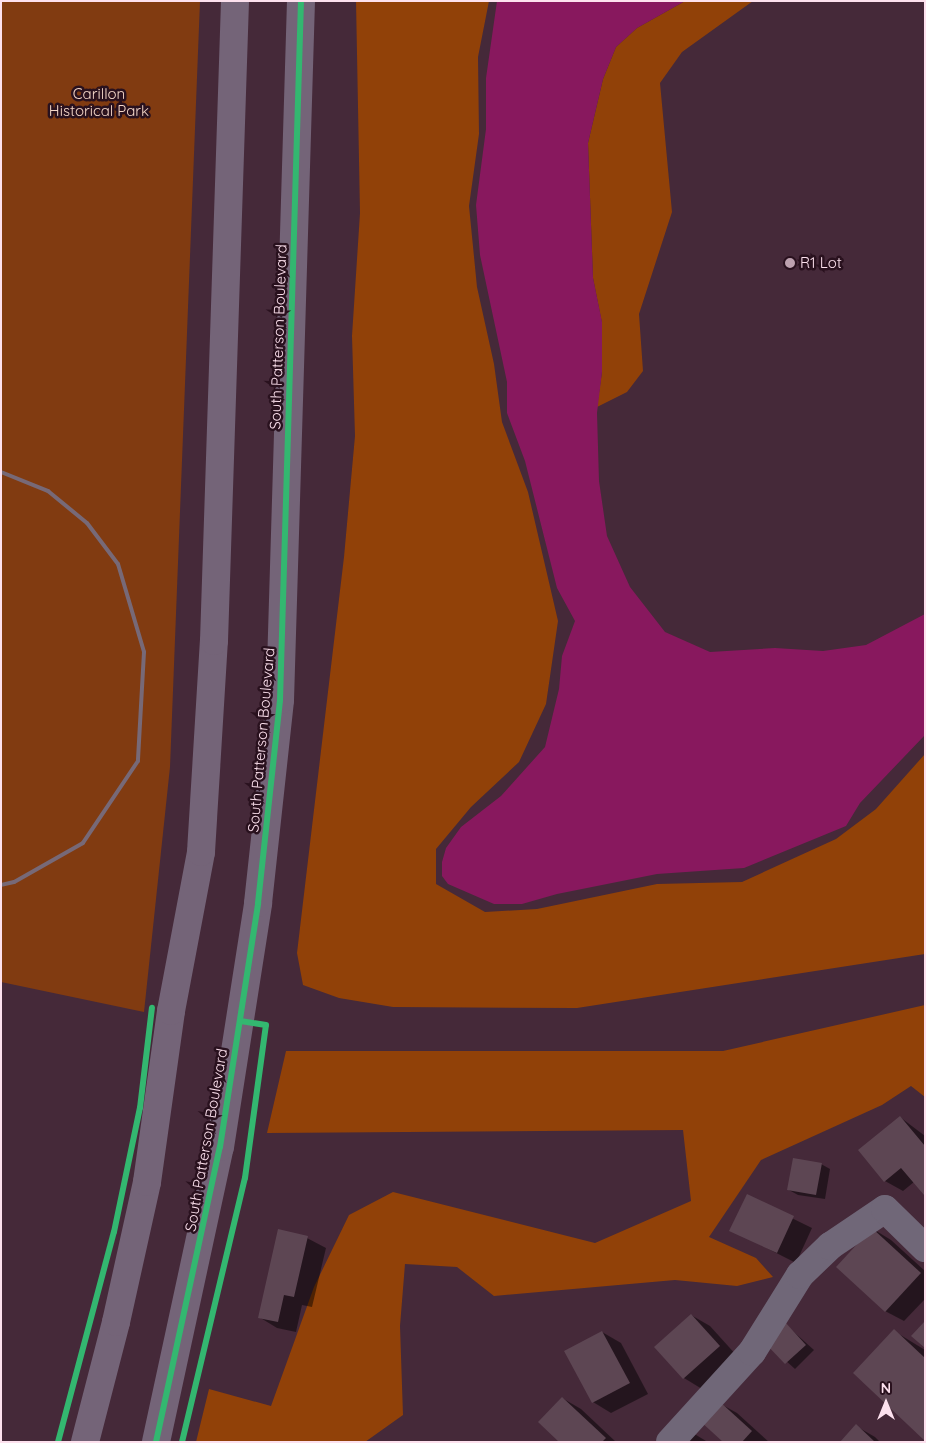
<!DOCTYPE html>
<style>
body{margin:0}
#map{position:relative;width:926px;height:1443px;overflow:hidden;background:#452939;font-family:Quicksand,sans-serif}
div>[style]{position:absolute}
.green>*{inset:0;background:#813b11}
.forest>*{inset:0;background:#914108}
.water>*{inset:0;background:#88185e}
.shadow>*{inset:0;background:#0007}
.building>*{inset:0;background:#5d4653}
.street>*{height:28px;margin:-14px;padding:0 14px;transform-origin:14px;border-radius:14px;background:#706778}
.primary>*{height:28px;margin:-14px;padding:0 14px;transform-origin:14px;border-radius:14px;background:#746478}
.rail>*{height:4px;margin:-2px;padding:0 2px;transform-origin:2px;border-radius:2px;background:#776977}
.cycleway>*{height:6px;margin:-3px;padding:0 3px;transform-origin:3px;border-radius:3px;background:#33b770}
.dots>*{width:14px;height:14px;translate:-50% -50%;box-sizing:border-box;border:2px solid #29111e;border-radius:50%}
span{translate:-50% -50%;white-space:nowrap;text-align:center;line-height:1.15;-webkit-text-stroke:5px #29111e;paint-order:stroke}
.park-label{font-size:15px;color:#f5d7c8}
.poi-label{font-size:15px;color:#fde1ee}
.left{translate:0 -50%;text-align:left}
.street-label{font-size:15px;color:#fde1ee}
.frame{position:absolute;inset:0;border:2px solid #fde1ee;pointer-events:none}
.north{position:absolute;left:861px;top:1378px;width:50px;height:50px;-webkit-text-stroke:4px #29111e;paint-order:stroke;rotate:0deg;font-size:14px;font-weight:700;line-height:20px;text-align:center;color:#fde1ee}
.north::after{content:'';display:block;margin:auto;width:18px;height:22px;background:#fde1ee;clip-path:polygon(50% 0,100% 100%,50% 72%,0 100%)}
</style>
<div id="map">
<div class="green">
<div style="clip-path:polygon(1px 1px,200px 1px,170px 767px,144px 1012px,1px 982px)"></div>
</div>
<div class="forest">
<div style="clip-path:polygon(356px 1px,489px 1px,478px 57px,479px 134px,469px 206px,477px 287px,494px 364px,502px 422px,528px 492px,558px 621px,546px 704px,519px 762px,471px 807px,436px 849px,436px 884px,485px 912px,537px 909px,657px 884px,742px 882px,836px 839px,876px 809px,925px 754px,925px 954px,577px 1008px,393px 1007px,339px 998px,303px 985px,297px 953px,344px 557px,355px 436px,352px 336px,360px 213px)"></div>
<div style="clip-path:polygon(685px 1px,753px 1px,682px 52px,660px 83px,672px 212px,639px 314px,643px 371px,627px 392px,597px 407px,602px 372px,602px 323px,593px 278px,588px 143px,603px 79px,616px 47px,637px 28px)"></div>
<div style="clip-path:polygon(925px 1005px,925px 1097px,911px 1086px,882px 1105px,761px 1160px,709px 1237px,756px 1258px,773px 1277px,737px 1286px,675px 1280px,494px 1296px,457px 1267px,405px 1264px,400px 1326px,403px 1415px,365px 1442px,196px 1442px,209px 1389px,271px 1406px,314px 1287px,349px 1215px,393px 1192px,595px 1243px,691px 1201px,683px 1130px,267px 1133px,286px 1051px,723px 1051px)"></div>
</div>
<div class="water">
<div style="clip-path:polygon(497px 1px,685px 1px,637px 28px,616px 47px,603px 79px,588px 143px,593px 278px,602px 322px,602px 372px,597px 413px,599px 481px,607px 536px,630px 587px,665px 632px,710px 652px,775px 648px,823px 651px,866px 645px,925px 614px,925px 735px,860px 803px,846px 826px,744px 868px,657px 874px,557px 894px,522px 904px,494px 904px,448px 884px,442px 876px,442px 862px,446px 848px,461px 827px,501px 796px,545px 747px,559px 689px,562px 656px,575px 621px,557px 588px,525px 461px,507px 413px,507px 382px,480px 255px,476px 205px,486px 129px,486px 78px)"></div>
</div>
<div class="shadow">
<div style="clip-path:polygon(900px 1117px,925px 1136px,925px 1195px,914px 1182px,903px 1191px,885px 1181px)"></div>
<div style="clip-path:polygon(821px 1164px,830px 1169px,825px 1199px,798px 1195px,789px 1190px)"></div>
<div style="clip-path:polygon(747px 1196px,812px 1228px,796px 1263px,731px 1230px)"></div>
<div style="clip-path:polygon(873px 1229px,891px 1240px,925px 1271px,925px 1299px,904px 1321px,885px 1311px)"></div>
<div style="clip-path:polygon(307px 1238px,326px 1248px,312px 1307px,302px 1305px,296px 1332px,277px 1328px,259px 1317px)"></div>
<div style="clip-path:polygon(691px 1315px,710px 1326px,738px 1357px,702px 1389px,684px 1378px)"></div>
<div style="clip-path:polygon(785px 1324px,814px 1350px,795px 1369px,765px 1342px)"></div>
<div style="clip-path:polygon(894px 1331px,925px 1350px,925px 1439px)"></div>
<div style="clip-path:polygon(602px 1332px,621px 1343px,648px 1394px,611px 1413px,593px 1402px)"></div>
<div style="clip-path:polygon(562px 1398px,581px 1409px,616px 1442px,561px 1442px)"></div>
<div style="clip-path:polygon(719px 1403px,737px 1413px,769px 1442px,725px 1442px)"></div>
<div style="clip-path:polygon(856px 1426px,875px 1437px,880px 1442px,841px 1442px)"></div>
<div style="clip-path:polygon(688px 1430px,706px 1441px,707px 1442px,677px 1442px)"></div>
</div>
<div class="building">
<div style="clip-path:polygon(900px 1116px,925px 1146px,924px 1195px,901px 1168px,884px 1182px,858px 1150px)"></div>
<div style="clip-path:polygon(793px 1158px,822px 1163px,816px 1195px,787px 1190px)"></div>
<div style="clip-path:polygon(747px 1194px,794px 1216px,777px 1253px,729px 1231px)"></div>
<div style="clip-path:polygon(872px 1228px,921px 1273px,885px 1312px,836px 1267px)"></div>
<div style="clip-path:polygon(278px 1229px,308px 1236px,294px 1297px,284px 1295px,278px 1322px,258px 1318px)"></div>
<div style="clip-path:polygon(691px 1314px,720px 1346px,683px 1379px,654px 1347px)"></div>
<div style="clip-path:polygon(925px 1321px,925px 1348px,911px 1336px)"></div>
<div style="clip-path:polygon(785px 1322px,806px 1345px,785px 1364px,764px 1342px)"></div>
<div style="clip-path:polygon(894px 1329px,925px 1358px,925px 1441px,853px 1373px)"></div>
<div style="clip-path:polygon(602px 1331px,630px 1383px,592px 1403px,564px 1351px)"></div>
<div style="clip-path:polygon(562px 1397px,606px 1438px,602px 1442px,559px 1442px,538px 1422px)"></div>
<div style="clip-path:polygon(719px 1401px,752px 1431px,742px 1442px,723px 1442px,700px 1421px)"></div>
<div style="clip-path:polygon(856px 1424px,875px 1442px,840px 1442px)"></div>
</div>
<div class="street">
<div style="left:670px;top:1442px;width:122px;rotate:-47.7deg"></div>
<div style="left:752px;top:1352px;width:91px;rotate:-58.1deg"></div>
<div style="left:800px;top:1275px;width:42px;rotate:-44deg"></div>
<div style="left:830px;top:1246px;width:66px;rotate:-33.9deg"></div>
<div style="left:885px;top:1209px;width:56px;rotate:44.3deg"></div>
</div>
<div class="primary">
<div style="left:85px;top:1442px;width:124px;rotate:-75.5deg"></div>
<div style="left:116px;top:1322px;width:143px;rotate:-77.5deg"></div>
<div style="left:147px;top:1182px;width:173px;rotate:-82deg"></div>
<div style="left:171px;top:1011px;width:162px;rotate:-79.3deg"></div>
<div style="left:201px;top:852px;width:211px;rotate:-86.5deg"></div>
<div style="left:214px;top:641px;width:640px;rotate:-88.12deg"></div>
<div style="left:156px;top:1442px;width:302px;rotate:-77.8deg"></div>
<div style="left:220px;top:1147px;width:247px;rotate:-81.1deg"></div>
<div style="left:258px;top:903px;width:204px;rotate:-83.8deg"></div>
<div style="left:280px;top:700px;width:699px;rotate:-88.28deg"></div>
</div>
<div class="rail">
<div style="left:1px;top:472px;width:51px;rotate:22deg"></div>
<div style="left:48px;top:491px;width:50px;rotate:39.4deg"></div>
<div style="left:87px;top:523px;width:51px;rotate:52.9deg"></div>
<div style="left:118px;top:564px;width:92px;rotate:73.5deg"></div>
<div style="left:144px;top:652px;width:109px;rotate:93.2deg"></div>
<div style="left:138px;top:761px;width:99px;rotate:123.9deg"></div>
<div style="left:83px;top:843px;width:79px;rotate:150.5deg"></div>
<div style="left:14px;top:882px;width:13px;rotate:167deg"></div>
</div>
<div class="cycleway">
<div style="left:58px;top:1442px;width:217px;rotate:-75.1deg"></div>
<div style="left:114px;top:1232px;width:127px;rotate:-78.2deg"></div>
<div style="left:140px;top:1108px;width:101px;rotate:-83.2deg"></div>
<div style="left:156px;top:1442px;width:302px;rotate:-77.8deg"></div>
<div style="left:220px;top:1147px;width:247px;rotate:-81.1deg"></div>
<div style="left:258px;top:903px;width:204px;rotate:-83.8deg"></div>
<div style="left:280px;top:700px;width:699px;rotate:-88.28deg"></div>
<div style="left:182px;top:1442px;width:271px;rotate:-76.6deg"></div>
<div style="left:245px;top:1178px;width:154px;rotate:-82.2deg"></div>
<div style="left:266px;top:1025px;width:26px;rotate:-171deg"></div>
</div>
<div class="dots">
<div style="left:790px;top:263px;background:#bda1af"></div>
</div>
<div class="park-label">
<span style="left:99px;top:102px">Carillon<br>Historical Park</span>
</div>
<div class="poi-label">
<span class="left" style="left:800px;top:263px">R1 Lot</span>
</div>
<div class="street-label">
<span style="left:278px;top:337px;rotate:-88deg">South Patterson Boulevard</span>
<span style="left:261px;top:740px;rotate:-85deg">South Patterson Boulevard</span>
<span style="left:206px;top:1140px;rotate:-80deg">South Patterson Boulevard</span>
</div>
<div class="frame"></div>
<div class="north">N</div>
</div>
